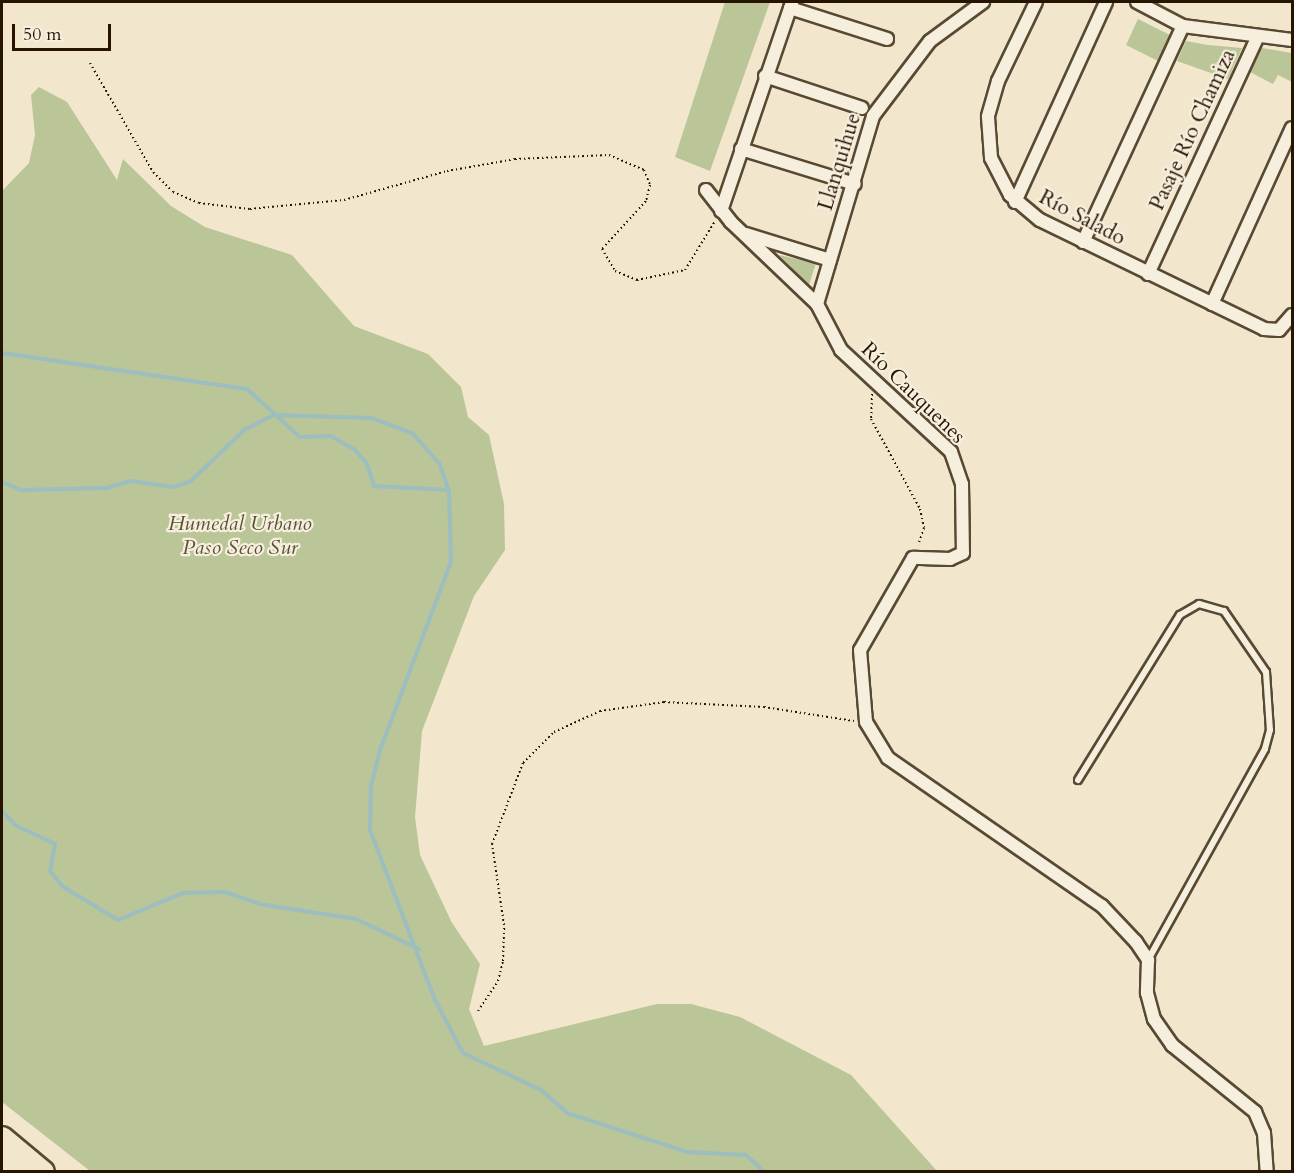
<!DOCTYPE html>
<meta charset="utf-8">
<style>
body{margin:0}
#map{position:relative;width:1294px;height:1173px;overflow:hidden;background:#f2e7cc;font-family:Cardo,serif}
div>[style]{position:absolute}
.green>*{inset:0;background:#bac598}
.stream>*{height:4px;margin:-2px;padding:0 2px;transform-origin:2px;border-radius:2px;background:#9dbebf}
.path>*{height:2px;margin-top:-1px;transform-origin:0;background:repeating-linear-gradient(90deg,#261400 0 1.5px,transparent 0 4.5px)}
.roads{filter:drop-shadow(2px 0 #594933) drop-shadow(-2px 0 #594933) drop-shadow(0 2px #594933) drop-shadow(0 -2px #594933)}
.lane>*{height:6px;margin:-3px;padding:0 3px;transform-origin:3px;border-radius:3px;background:#f7efde}
.street>*{height:12px;margin:-6px;padding:0 6px;transform-origin:6px;border-radius:6px;background:#f7efde}
.highway>*{height:22px;margin:-11px;padding:0 11px;transform-origin:11px;border-radius:11px;background:#f2e7cc}
span{translate:-50% -50%;white-space:nowrap;text-align:center;line-height:1.15;-webkit-text-stroke:4.5px #f7efde;paint-order:stroke}
.street-label{font-size:21px;color:#261400}
.park-label{font-size:21px;color:#5a5235;font-style:italic}
.frame{position:absolute;inset:0;border:3px solid #261400;pointer-events:none}
.scale{position:absolute;left:12px;top:24px;width:99px;height:27px;box-sizing:border-box;border:3px solid #261400;border-top:0;padding-left:8px;font-size:18px;line-height:21px;white-space:nowrap;color:#261400;-webkit-text-stroke:4px #f7efde;paint-order:stroke}
</style>
<div id="map">
<div class="green">
<div style="clip-path:polygon(725px 2px,770px 2px,710px 171px,675px 157px)"></div>
<div style="clip-path:polygon(1138px 19px,1170px 35px,1158px 61px,1126px 45px)"></div>
<div style="clip-path:polygon(1186px 41px,1208px 45px,1242px 48px,1228px 79px,1177px 61px)"></div>
<div style="clip-path:polygon(1262px 48px,1292px 53px,1292px 82px,1278px 75px,1273px 84px,1250px 72px)"></div>
<div style="clip-path:polygon(39px 87px,67px 102px,117px 180px,123px 159px,171px 206px,205px 227px,292px 255px,354px 326px,428px 354px,461px 387px,468px 417px,489px 435px,504px 504px,505px 550px,474px 596px,422px 731px,415px 817px,420px 855px,452px 923px,480px 964px,469px 1009px,484px 1046px,657px 1004px,691px 1004px,740px 1017px,851px 1075px,937px 1171px,90px 1171px,2px 1102px,2px 191px,29px 163px,35px 135px,31px 95px)"></div>
<div style="clip-path:polygon(779px 255px,816px 263px,809px 285px)"></div>
</div>
<div class="stream">
<div style="left:2px;top:353px;width:248px;rotate:8.4deg"></div>
<div style="left:247px;top:389px;width:72px;rotate:42.2deg"></div>
<div style="left:300px;top:437px;width:31px;rotate:-2deg"></div>
<div style="left:331px;top:436px;width:28px;rotate:30deg"></div>
<div style="left:355px;top:450px;width:18px;rotate:49deg"></div>
<div style="left:367px;top:464px;width:23px;rotate:72deg"></div>
<div style="left:374px;top:486px;width:75px;rotate:3.1deg"></div>
<div style="left:2px;top:482px;width:21px;rotate:23deg"></div>
<div style="left:21px;top:490px;width:86px;rotate:-1.3deg"></div>
<div style="left:107px;top:488px;width:24px;rotate:-17deg"></div>
<div style="left:130px;top:481px;width:43px;rotate:7.9deg"></div>
<div style="left:173px;top:487px;width:19px;rotate:-18deg"></div>
<div style="left:191px;top:481px;width:74px;rotate:-43.9deg"></div>
<div style="left:244px;top:430px;width:33px;rotate:-27deg"></div>
<div style="left:273px;top:415px;width:98px;rotate:1.8deg"></div>
<div style="left:371px;top:418px;width:44px;rotate:20.1deg"></div>
<div style="left:412px;top:433px;width:40px;rotate:48deg"></div>
<div style="left:439px;top:463px;width:29px;rotate:70deg"></div>
<div style="left:449px;top:490px;width:72px;rotate:88.4deg"></div>
<div style="left:451px;top:562px;width:201px;rotate:110.7deg"></div>
<div style="left:380px;top:750px;width:36px;rotate:104deg"></div>
<div style="left:371px;top:785px;width:45px;rotate:91.3deg"></div>
<div style="left:370px;top:830px;width:180px;rotate:69.1deg"></div>
<div style="left:434px;top:998px;width:62px;rotate:62.2deg"></div>
<div style="left:463px;top:1053px;width:86px;rotate:25.4deg"></div>
<div style="left:541px;top:1090px;width:35px;rotate:41deg"></div>
<div style="left:567px;top:1113px;width:126px;rotate:18deg"></div>
<div style="left:687px;top:1152px;width:59px;rotate:2.9deg"></div>
<div style="left:746px;top:1155px;width:25px;rotate:43deg"></div>
<div style="left:2px;top:811px;width:19px;rotate:47deg"></div>
<div style="left:15px;top:825px;width:44px;rotate:25.4deg"></div>
<div style="left:55px;top:844px;width:27px;rotate:100deg"></div>
<div style="left:50px;top:871px;width:19px;rotate:51deg"></div>
<div style="left:62px;top:886px;width:66px;rotate:31.3deg"></div>
<div style="left:118px;top:920px;width:70px;rotate:-22.6deg"></div>
<div style="left:183px;top:893px;width:42px;rotate:-1.4deg"></div>
<div style="left:225px;top:892px;width:36px;rotate:19deg"></div>
<div style="left:259px;top:904px;width:98px;rotate:8.8deg"></div>
<div style="left:356px;top:919px;width:70px;rotate:25.5deg"></div>
</div>
<div class="path">
<div style="left:90px;top:63px;width:126px;rotate:60deg"></div>
<div style="left:153px;top:172px;width:28px;rotate:45deg"></div>
<div style="left:173px;top:192px;width:28px;rotate:23deg"></div>
<div style="left:199px;top:203px;width:51px;rotate:6.7deg"></div>
<div style="left:250px;top:209px;width:94px;rotate:-5.5deg"></div>
<div style="left:344px;top:200px;width:107px;rotate:-15.7deg"></div>
<div style="left:447px;top:171px;width:69px;rotate:-10deg"></div>
<div style="left:515px;top:159px;width:94px;rotate:-2.4deg"></div>
<div style="left:609px;top:155px;width:38px;rotate:23deg"></div>
<div style="left:644px;top:170px;width:16px;rotate:68deg"></div>
<div style="left:650px;top:185px;width:16px;rotate:104deg"></div>
<div style="left:646px;top:201px;width:65px;rotate:132.5deg"></div>
<div style="left:602px;top:249px;width:26px;rotate:59deg"></div>
<div style="left:615px;top:271px;width:24px;rotate:22deg"></div>
<div style="left:637px;top:280px;width:49px;rotate:-11.8deg"></div>
<div style="left:685px;top:270px;width:57px;rotate:-58.5deg"></div>
<div style="left:872px;top:394px;width:25px;rotate:92deg"></div>
<div style="left:871px;top:419px;width:102px;rotate:61.4deg"></div>
<div style="left:920px;top:509px;width:19px;rotate:78deg"></div>
<div style="left:924px;top:528px;width:18px;rotate:109deg"></div>
<div style="left:478px;top:1011px;width:36px;rotate:-56deg"></div>
<div style="left:498px;top:981px;width:21px;rotate:-76deg"></div>
<div style="left:503px;top:961px;width:36px;rotate:-88deg"></div>
<div style="left:504px;top:925px;width:82px;rotate:-98.4deg"></div>
<div style="left:492px;top:844px;width:87px;rotate:-69.1deg"></div>
<div style="left:523px;top:763px;width:44px;rotate:-45deg"></div>
<div style="left:554px;top:732px;width:51px;rotate:-24.5deg"></div>
<div style="left:600px;top:711px;width:65px;rotate:-8deg"></div>
<div style="left:664px;top:702px;width:100px;rotate:2.9deg"></div>
<div style="left:764px;top:707px;width:91px;rotate:8.8deg"></div>
</div>
<div class="roads">
<div class="lane">
<div style="left:1078px;top:780px;width:194px;rotate:-58.3deg"></div>
<div style="left:1180px;top:615px;width:22px;rotate:-30deg"></div>
<div style="left:1199px;top:604px;width:26px;rotate:16deg"></div>
<div style="left:1224px;top:611px;width:74px;rotate:55.5deg"></div>
<div style="left:1266px;top:672px;width:58px;rotate:86.1deg"></div>
<div style="left:1270px;top:730px;width:20px;rotate:105deg"></div>
<div style="left:1265px;top:749px;width:241px;rotate:119deg"></div>
</div>
<div class="street">
<div style="left:1036px;top:2px;width:88px;rotate:115.7deg"></div>
<div style="left:998px;top:81px;width:37px;rotate:106deg"></div>
<div style="left:988px;top:117px;width:41px;rotate:85.8deg"></div>
<div style="left:991px;top:158px;width:42px;rotate:62.8deg"></div>
<div style="left:1010px;top:195px;width:39px;rotate:40deg"></div>
<div style="left:1040px;top:220px;width:249px;rotate:25.9deg"></div>
<div style="left:1264px;top:329px;width:15px;rotate:4deg"></div>
<div style="left:1279px;top:330px;width:20px;rotate:-49deg"></div>
<div style="left:1137px;top:2px;width:52px;rotate:27.6deg"></div>
<div style="left:1183px;top:26px;width:110px;rotate:7.3deg"></div>
<div style="left:790px;top:8px;width:102px;rotate:17.7deg"></div>
<div style="left:765px;top:76px;width:102px;rotate:18.3deg"></div>
<div style="left:741px;top:149px;width:119px;rotate:17.1deg"></div>
<div style="left:706px;top:190px;width:41px;rotate:52deg"></div>
<div style="left:731px;top:222px;width:119px;rotate:43.6deg"></div>
<div style="left:1015px;top:202px;width:220px;rotate:-65.5deg"></div>
<div style="left:721px;top:211px;width:221px;rotate:-71.2deg"></div>
<div style="left:746px;top:234px;width:88px;rotate:17.2deg"></div>
<div style="left:1083px;top:242px;width:238px;rotate:-65.2deg"></div>
<div style="left:1148px;top:274px;width:262px;rotate:-65.2deg"></div>
<div style="left:817px;top:304px;width:52px;rotate:62.4deg"></div>
<div style="left:841px;top:350px;width:150px;rotate:42.8deg"></div>
<div style="left:951px;top:452px;width:34px;rotate:71deg"></div>
<div style="left:962px;top:484px;width:69px;rotate:89.2deg"></div>
<div style="left:963px;top:553px;width:14px;rotate:155deg"></div>
<div style="left:950px;top:559px;width:37px;rotate:-178deg"></div>
<div style="left:913px;top:558px;width:106px;rotate:119.9deg"></div>
<div style="left:860px;top:650px;width:72px;rotate:85.2deg"></div>
<div style="left:866px;top:722px;width:42px;rotate:58.6deg"></div>
<div style="left:888px;top:758px;width:260px;rotate:34.7deg"></div>
<div style="left:1102px;top:906px;width:50px;rotate:46.6deg"></div>
<div style="left:1136px;top:942px;width:22px;rotate:56deg"></div>
<div style="left:1148px;top:960px;width:33px;rotate:92deg"></div>
<div style="left:1147px;top:993px;width:27px;rotate:75deg"></div>
<div style="left:1154px;top:1019px;width:32px;rotate:55deg"></div>
<div style="left:1172px;top:1045px;width:107px;rotate:38.9deg"></div>
<div style="left:1255px;top:1112px;width:23px;rotate:67deg"></div>
<div style="left:1264px;top:1133px;width:39px;rotate:86deg"></div>
<div style="left:817px;top:304px;width:196px;rotate:-73.4deg"></div>
<div style="left:873px;top:116px;width:94px;rotate:-52.8deg"></div>
<div style="left:930px;top:41px;width:66px;rotate:-36.3deg"></div>
<div style="left:1212px;top:304px;width:193px;rotate:-65.6deg"></div>
</div>
<div class="highway">
<div style="left:2px;top:1138px;width:53px;rotate:39.7deg"></div>
<div style="left:2px;top:1162px;width:16px;rotate:40deg"></div>
</div>
</div>
<div class="street-label">
<span style="left:1193px;top:130px;rotate:-65deg">Pasaje Río Chamiza</span>
<span style="left:840px;top:162px;rotate:-73deg">Llanquihue</span>
<span style="left:1082px;top:218px;rotate:28deg">Río Salado</span>
<span style="left:913px;top:393px;rotate:44deg">Río Cauquenes</span>
</div>
<div class="park-label">
<span style="left:240px;top:536px">Humedal Urbano<br>Paso Seco Sur</span>
</div>
<div class="frame"></div>
<div class="scale">50 m</div>
</div>
